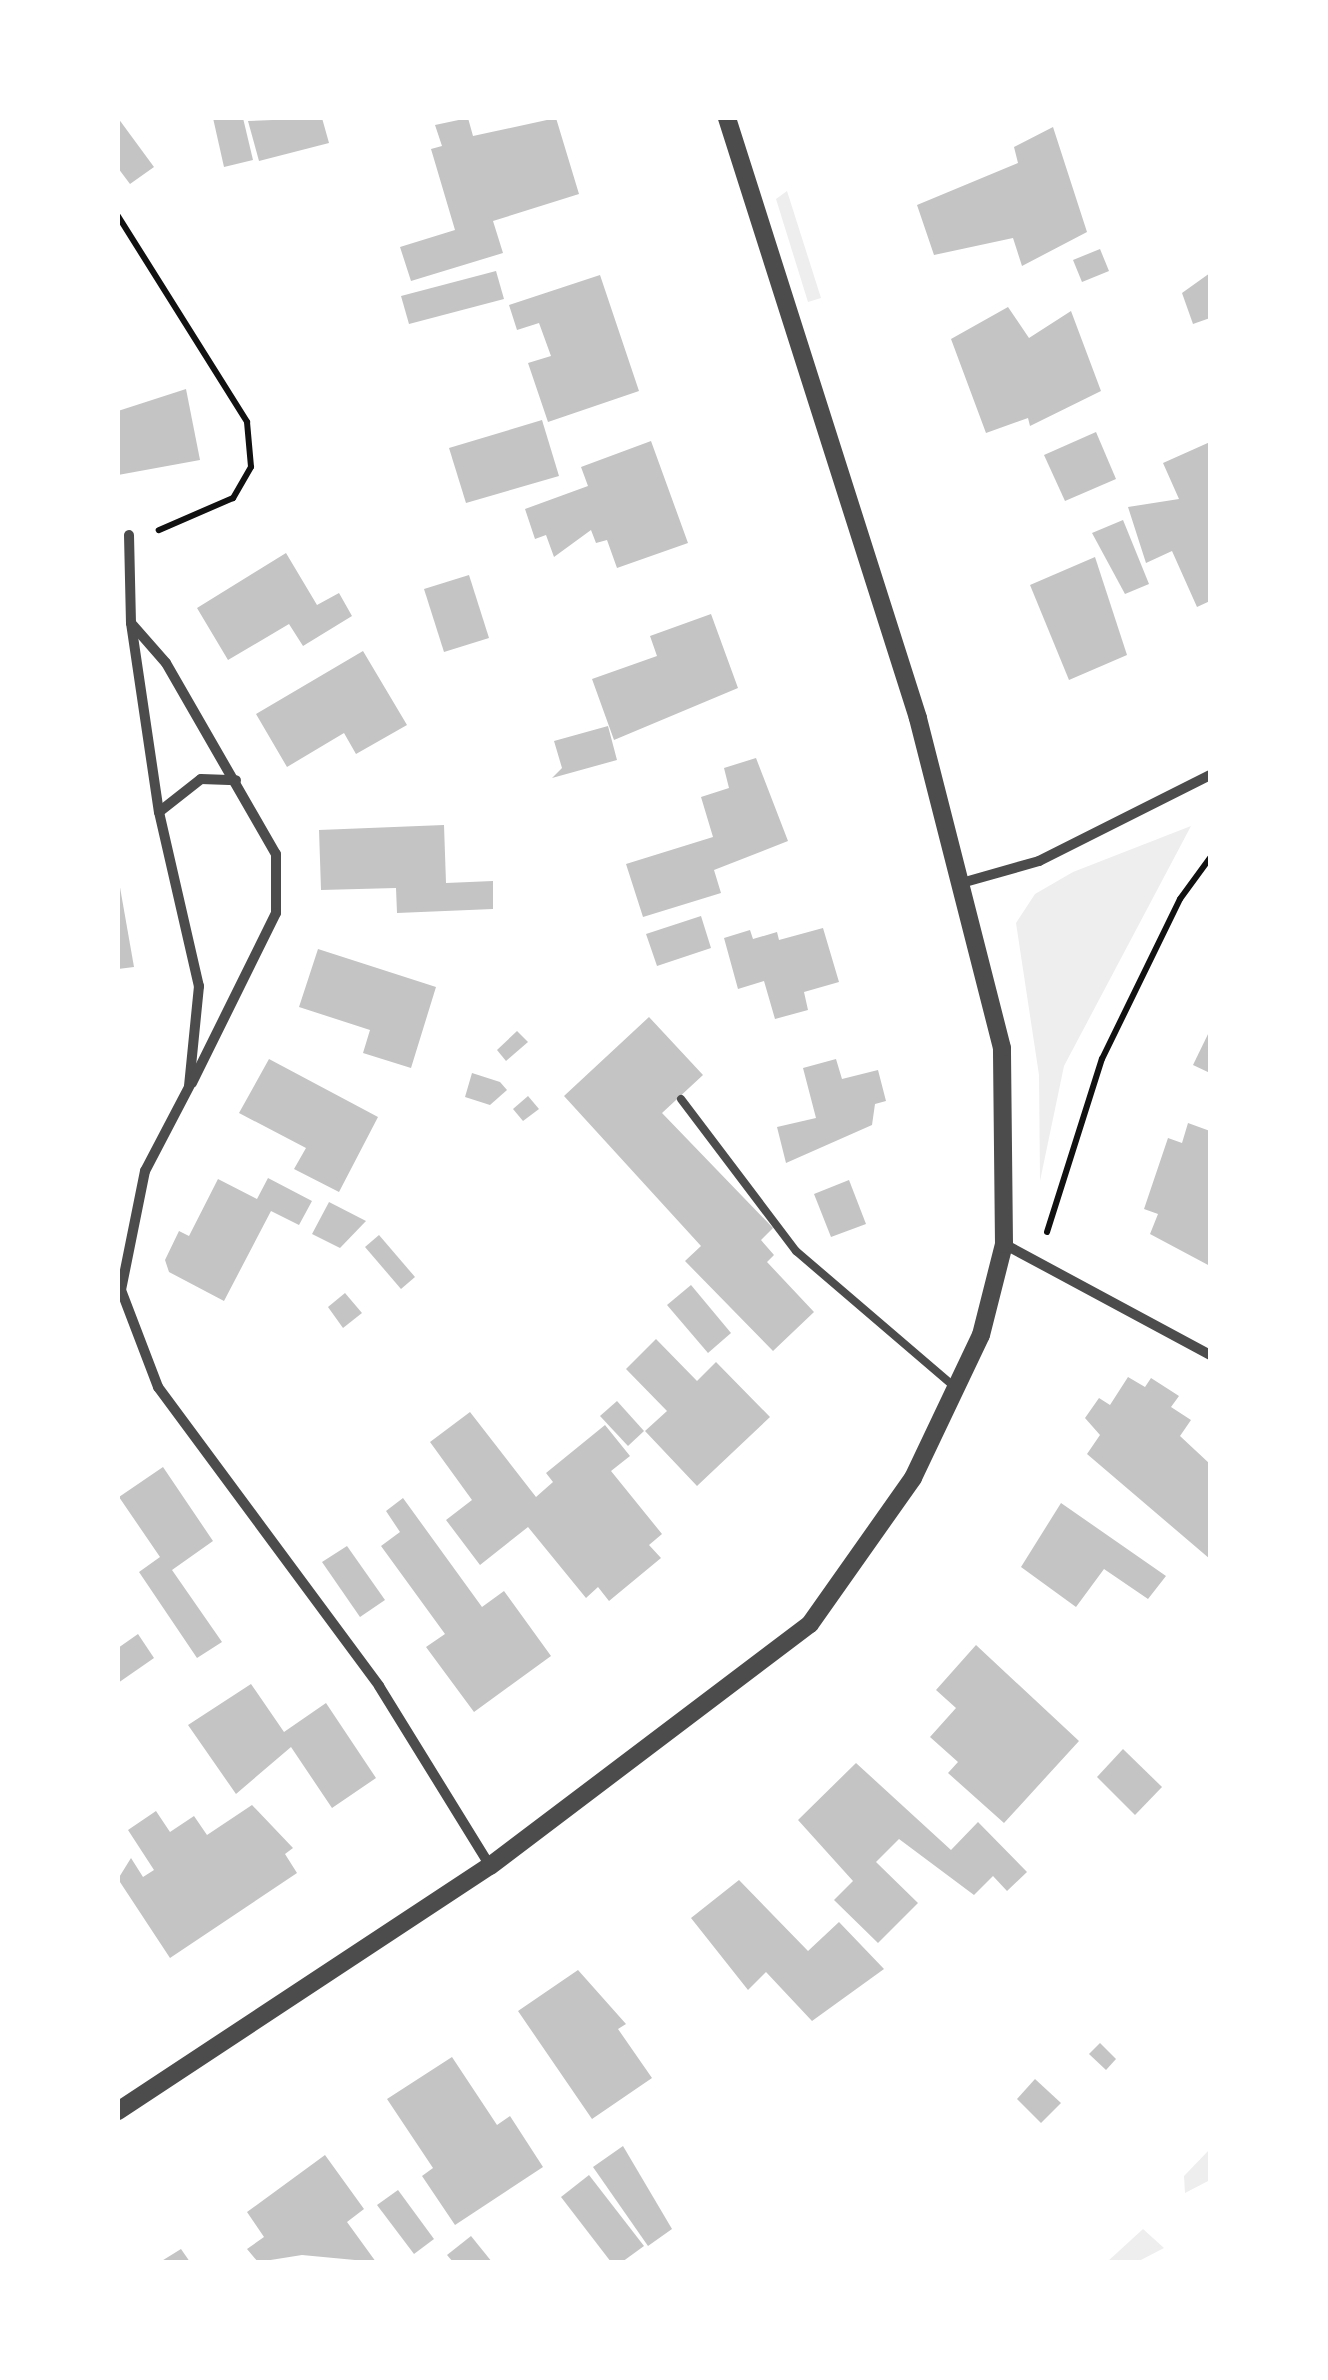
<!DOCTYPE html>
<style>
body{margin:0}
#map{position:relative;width:1328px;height:2380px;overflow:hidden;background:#fff;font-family:"Sofia Sans Condensed",sans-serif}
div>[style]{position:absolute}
.green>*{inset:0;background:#eee}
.building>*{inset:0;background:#c4c4c4}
.path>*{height:6px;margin:-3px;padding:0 3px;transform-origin:3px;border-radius:3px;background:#111}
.service>*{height:8px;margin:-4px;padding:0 4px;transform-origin:4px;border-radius:4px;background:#4c4c4c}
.minor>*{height:10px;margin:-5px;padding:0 5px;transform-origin:5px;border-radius:5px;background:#4c4c4c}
.tertiary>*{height:18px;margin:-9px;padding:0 9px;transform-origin:9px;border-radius:9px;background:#4c4c4c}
span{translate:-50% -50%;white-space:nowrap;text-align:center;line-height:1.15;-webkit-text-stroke:10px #fff;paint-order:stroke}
.frame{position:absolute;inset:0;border:120px solid #fff;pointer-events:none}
</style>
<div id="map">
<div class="green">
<div style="clip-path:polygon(787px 191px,821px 298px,808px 302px,776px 199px)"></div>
<div style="clip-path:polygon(1191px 826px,1064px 1066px,1040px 1181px,1039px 1075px,1016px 923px,1035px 894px,1073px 872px)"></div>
<div style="clip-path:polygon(1210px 2149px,1210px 2180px,1185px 2193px,1184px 2176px)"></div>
<div style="clip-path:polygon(1143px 2229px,1164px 2248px,1137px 2262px,1107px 2262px)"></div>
</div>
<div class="building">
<div style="clip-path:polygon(118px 118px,154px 167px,130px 184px,118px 168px)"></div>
<div style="clip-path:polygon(213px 118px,243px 118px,253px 160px,224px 167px)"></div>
<div style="clip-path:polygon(322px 118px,329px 143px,259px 161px,248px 121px)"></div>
<div style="clip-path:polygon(468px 118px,473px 136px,556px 118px,579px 194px,493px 221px,503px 253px,411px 281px,400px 247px,455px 230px,431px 149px,442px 146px,435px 125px)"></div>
<div style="clip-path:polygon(1053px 127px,1087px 232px,1022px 266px,1013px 238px,934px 255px,917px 205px,1018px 163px,1014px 147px)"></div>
<div style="clip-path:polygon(1100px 249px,1109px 271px,1082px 282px,1073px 260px)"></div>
<div style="clip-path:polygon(496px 271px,504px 299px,409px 324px,401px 296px)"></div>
<div style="clip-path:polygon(1210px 273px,1210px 318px,1193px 324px,1182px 293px)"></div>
<div style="clip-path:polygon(600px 275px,639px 391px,548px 422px,528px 363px,551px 356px,539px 323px,517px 330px,509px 305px)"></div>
<div style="clip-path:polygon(1008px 307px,1029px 338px,1071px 311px,1101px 391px,1030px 426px,1028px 418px,986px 433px,951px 339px)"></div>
<div style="clip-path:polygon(186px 389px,200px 460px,118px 475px,118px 411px)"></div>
<div style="clip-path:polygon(542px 420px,559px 476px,466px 503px,449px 448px)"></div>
<div style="clip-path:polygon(1096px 432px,1116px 479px,1065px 501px,1044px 455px)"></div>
<div style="clip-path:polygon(651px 441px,688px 543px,617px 568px,607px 540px,596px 543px,591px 530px,554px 557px,546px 535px,535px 539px,525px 509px,588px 486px,581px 467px)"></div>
<div style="clip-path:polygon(1210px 442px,1210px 601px,1197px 607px,1172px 551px,1146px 563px,1128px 507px,1179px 499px,1163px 463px)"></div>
<div style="clip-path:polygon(1123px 520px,1149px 584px,1125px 594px,1092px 533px)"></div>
<div style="clip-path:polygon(286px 553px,317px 605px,339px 593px,352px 616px,303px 646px,289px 624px,228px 660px,197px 608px)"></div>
<div style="clip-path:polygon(1095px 557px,1127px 655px,1069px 680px,1030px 585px)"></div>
<div style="clip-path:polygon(469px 575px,489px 638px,444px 652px,424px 589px)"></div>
<div style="clip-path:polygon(711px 614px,738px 688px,614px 740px,592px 679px,657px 656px,650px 636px)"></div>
<div style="clip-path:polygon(363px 651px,407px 725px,356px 754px,344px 733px,287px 767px,256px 714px)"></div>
<div style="clip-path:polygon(608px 726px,617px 760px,552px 778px,562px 768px,554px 741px)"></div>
<div style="clip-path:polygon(756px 758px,788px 841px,714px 870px,721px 893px,643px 917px,626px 864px,713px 837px,701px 797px,729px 788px,724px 768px)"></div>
<div style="clip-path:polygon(444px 825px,446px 883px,493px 881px,493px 909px,397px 913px,396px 888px,321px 890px,319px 830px)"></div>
<div style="clip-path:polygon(118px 876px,134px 967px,118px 969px)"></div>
<div style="clip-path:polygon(701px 916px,711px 948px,657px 966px,646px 934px)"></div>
<div style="clip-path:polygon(823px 928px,839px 982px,804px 992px,808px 1010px,775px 1019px,764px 981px,738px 989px,724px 938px,750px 930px,753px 939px,777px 932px,779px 940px)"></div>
<div style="clip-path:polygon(318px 949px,436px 987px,411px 1068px,363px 1053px,370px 1030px,299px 1007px)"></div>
<div style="clip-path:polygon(649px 1017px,703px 1075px,662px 1113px,773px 1228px,761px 1240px,774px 1255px,767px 1262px,814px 1312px,773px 1351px,685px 1261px,701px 1246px,564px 1096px)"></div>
<div style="clip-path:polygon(1210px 1030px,1210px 1073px,1193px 1065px)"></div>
<div style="clip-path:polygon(517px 1031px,528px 1042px,506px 1061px,497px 1050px)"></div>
<div style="clip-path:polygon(269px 1059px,378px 1117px,339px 1192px,294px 1169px,306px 1148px,239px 1113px)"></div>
<div style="clip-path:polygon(836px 1059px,842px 1079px,878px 1070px,886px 1101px,875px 1104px,872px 1125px,786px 1163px,777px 1127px,816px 1118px,803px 1068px)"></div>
<div style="clip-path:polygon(472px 1073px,500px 1082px,507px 1090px,490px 1105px,465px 1097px)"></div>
<div style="clip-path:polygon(528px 1096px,539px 1109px,523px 1121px,513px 1109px)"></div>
<div style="clip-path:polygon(1188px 1123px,1210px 1131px,1210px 1266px,1150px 1234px,1158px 1214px,1144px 1209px,1168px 1138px,1182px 1143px)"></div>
<div style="clip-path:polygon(268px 1178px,312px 1201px,299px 1225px,271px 1211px,224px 1301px,169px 1272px,165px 1260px,179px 1231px,189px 1236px,218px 1179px,257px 1199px)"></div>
<div style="clip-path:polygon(849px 1180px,866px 1224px,831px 1237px,814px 1194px)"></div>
<div style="clip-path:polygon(329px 1202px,366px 1221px,340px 1248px,312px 1234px)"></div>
<div style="clip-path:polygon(379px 1235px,415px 1277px,401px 1289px,365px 1247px)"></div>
<div style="clip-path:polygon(691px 1285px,731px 1333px,708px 1353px,667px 1305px)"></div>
<div style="clip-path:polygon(345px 1293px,362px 1313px,343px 1328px,328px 1307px)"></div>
<div style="clip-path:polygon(656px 1339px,697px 1381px,716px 1362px,770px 1417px,697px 1486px,645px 1431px,667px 1411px,626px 1369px)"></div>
<div style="clip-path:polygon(1128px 1377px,1145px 1387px,1151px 1378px,1179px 1396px,1171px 1407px,1191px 1420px,1180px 1436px,1210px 1464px,1210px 1559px,1087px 1454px,1100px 1435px,1085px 1418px,1099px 1398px,1110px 1405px)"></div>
<div style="clip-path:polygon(617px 1401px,644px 1431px,628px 1446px,600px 1416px)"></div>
<div style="clip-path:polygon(470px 1412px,536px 1497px,553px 1482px,546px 1473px,605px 1425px,630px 1456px,611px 1471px,662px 1534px,649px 1545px,661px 1558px,609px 1601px,598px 1587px,586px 1598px,528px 1527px,480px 1565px,446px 1520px,472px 1500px,430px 1442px)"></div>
<div style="clip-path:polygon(163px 1467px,213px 1541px,172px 1570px,222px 1642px,197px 1658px,139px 1572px,160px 1557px,119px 1497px)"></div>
<div style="clip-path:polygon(403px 1498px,482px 1607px,504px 1591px,551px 1656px,474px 1712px,426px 1647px,445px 1634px,381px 1546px,400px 1532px,386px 1511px)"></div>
<div style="clip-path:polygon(1061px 1503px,1166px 1576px,1148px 1599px,1104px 1569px,1076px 1607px,1021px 1567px)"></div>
<div style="clip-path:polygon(347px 1546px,385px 1600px,360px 1617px,322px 1562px)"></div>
<div style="clip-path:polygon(138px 1634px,154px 1658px,118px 1683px,118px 1648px)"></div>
<div style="clip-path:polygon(976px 1645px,1079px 1741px,1004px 1823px,948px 1773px,958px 1762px,930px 1737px,956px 1708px,936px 1690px)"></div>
<div style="clip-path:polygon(251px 1684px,284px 1732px,326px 1703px,376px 1778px,332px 1808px,291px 1747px,236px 1794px,188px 1725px)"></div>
<div style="clip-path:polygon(1123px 1749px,1162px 1787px,1135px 1815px,1097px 1777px)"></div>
<div style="clip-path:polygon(856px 1763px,951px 1850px,978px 1822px,1027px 1872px,1007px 1891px,993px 1876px,974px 1895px,899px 1839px,876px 1862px,918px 1903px,878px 1943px,834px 1900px,853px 1881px,798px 1820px)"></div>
<div style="clip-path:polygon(252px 1805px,293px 1848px,285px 1854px,297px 1873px,170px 1958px,118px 1879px,131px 1858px,143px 1877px,154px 1870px,128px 1830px,156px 1811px,170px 1832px,194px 1816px,207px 1835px)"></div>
<div style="clip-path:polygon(739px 1880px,808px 1951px,839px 1922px,884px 1969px,812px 2021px,766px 1972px,748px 1990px,691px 1918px)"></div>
<div style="clip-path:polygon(578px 1970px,626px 2024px,618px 2029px,652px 2078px,592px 2119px,518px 2011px)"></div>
<div style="clip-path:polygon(1100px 2043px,1116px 2059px,1106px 2070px,1089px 2054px)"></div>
<div style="clip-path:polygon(452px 2057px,497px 2125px,510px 2116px,543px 2167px,455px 2225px,422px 2176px,433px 2168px,387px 2099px)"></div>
<div style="clip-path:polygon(1035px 2079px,1061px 2103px,1041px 2123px,1017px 2099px)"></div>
<div style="clip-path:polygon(623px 2146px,672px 2229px,648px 2246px,593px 2167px)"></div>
<div style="clip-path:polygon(325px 2155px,364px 2209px,347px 2222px,376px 2262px,302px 2255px,258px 2262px,247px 2249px,264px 2237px,247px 2212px)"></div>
<div style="clip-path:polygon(589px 2175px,644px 2246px,622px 2262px,611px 2262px,561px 2197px)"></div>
<div style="clip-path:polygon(398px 2190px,434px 2239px,414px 2254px,377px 2205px)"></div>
<div style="clip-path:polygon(471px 2236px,492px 2262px,453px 2262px,447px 2255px)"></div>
<div style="clip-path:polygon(181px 2249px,190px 2262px,160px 2262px)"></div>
</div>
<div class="path">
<div style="left:118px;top:216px;width:243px;rotate:57.9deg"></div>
<div style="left:247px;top:422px;width:45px;rotate:84.9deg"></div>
<div style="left:251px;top:467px;width:36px;rotate:120deg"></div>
<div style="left:233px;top:498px;width:81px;rotate:156.6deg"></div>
<div style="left:1047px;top:1232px;width:182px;rotate:-72.4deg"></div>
<div style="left:1102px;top:1059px;width:178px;rotate:-64deg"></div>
<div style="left:1180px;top:899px;width:51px;rotate:-53.8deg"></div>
</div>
<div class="service">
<div style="left:681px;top:1099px;width:191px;rotate:52.9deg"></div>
<div style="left:796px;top:1251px;width:211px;rotate:40.6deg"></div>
</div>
<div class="minor">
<div style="left:129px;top:535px;width:88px;rotate:88.7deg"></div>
<div style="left:131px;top:623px;width:191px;rotate:81.6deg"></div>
<div style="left:159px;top:812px;width:179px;rotate:77.1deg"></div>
<div style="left:199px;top:986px;width:101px;rotate:95.7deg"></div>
<div style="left:189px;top:1087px;width:95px;rotate:117.6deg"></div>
<div style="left:145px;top:1171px;width:121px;rotate:101.4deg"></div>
<div style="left:121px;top:1290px;width:104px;rotate:69.1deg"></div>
<div style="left:158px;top:1387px;width:372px;rotate:53.5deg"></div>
<div style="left:379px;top:1686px;width:211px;rotate:58.3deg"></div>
<div style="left:131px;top:623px;width:53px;rotate:48.8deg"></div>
<div style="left:166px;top:663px;width:220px;rotate:60.1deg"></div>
<div style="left:276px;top:854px;width:59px;rotate:90deg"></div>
<div style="left:276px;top:913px;width:190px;rotate:116.3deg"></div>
<div style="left:159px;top:812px;width:53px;rotate:-38.2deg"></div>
<div style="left:201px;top:779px;width:35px;rotate:2deg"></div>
<div style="left:965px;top:882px;width:77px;rotate:-15.8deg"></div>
<div style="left:1039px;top:861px;width:191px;rotate:-26.7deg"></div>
<div style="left:1004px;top:1244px;width:234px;rotate:28.3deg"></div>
</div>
<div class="tertiary">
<div style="left:118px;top:2111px;width:445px;rotate:-33.4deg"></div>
<div style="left:490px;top:1866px;width:401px;rotate:-37.1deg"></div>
<div style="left:810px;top:1624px;width:179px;rotate:-54.8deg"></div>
<div style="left:913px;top:1478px;width:158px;rotate:-64.6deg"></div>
<div style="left:981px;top:1335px;width:94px;rotate:-75.8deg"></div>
<div style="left:1004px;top:1244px;width:196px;rotate:-90.6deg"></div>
<div style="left:1002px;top:1048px;width:341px;rotate:-104.3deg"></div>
<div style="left:918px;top:718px;width:630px;rotate:-107.66deg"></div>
</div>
<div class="frame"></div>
</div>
